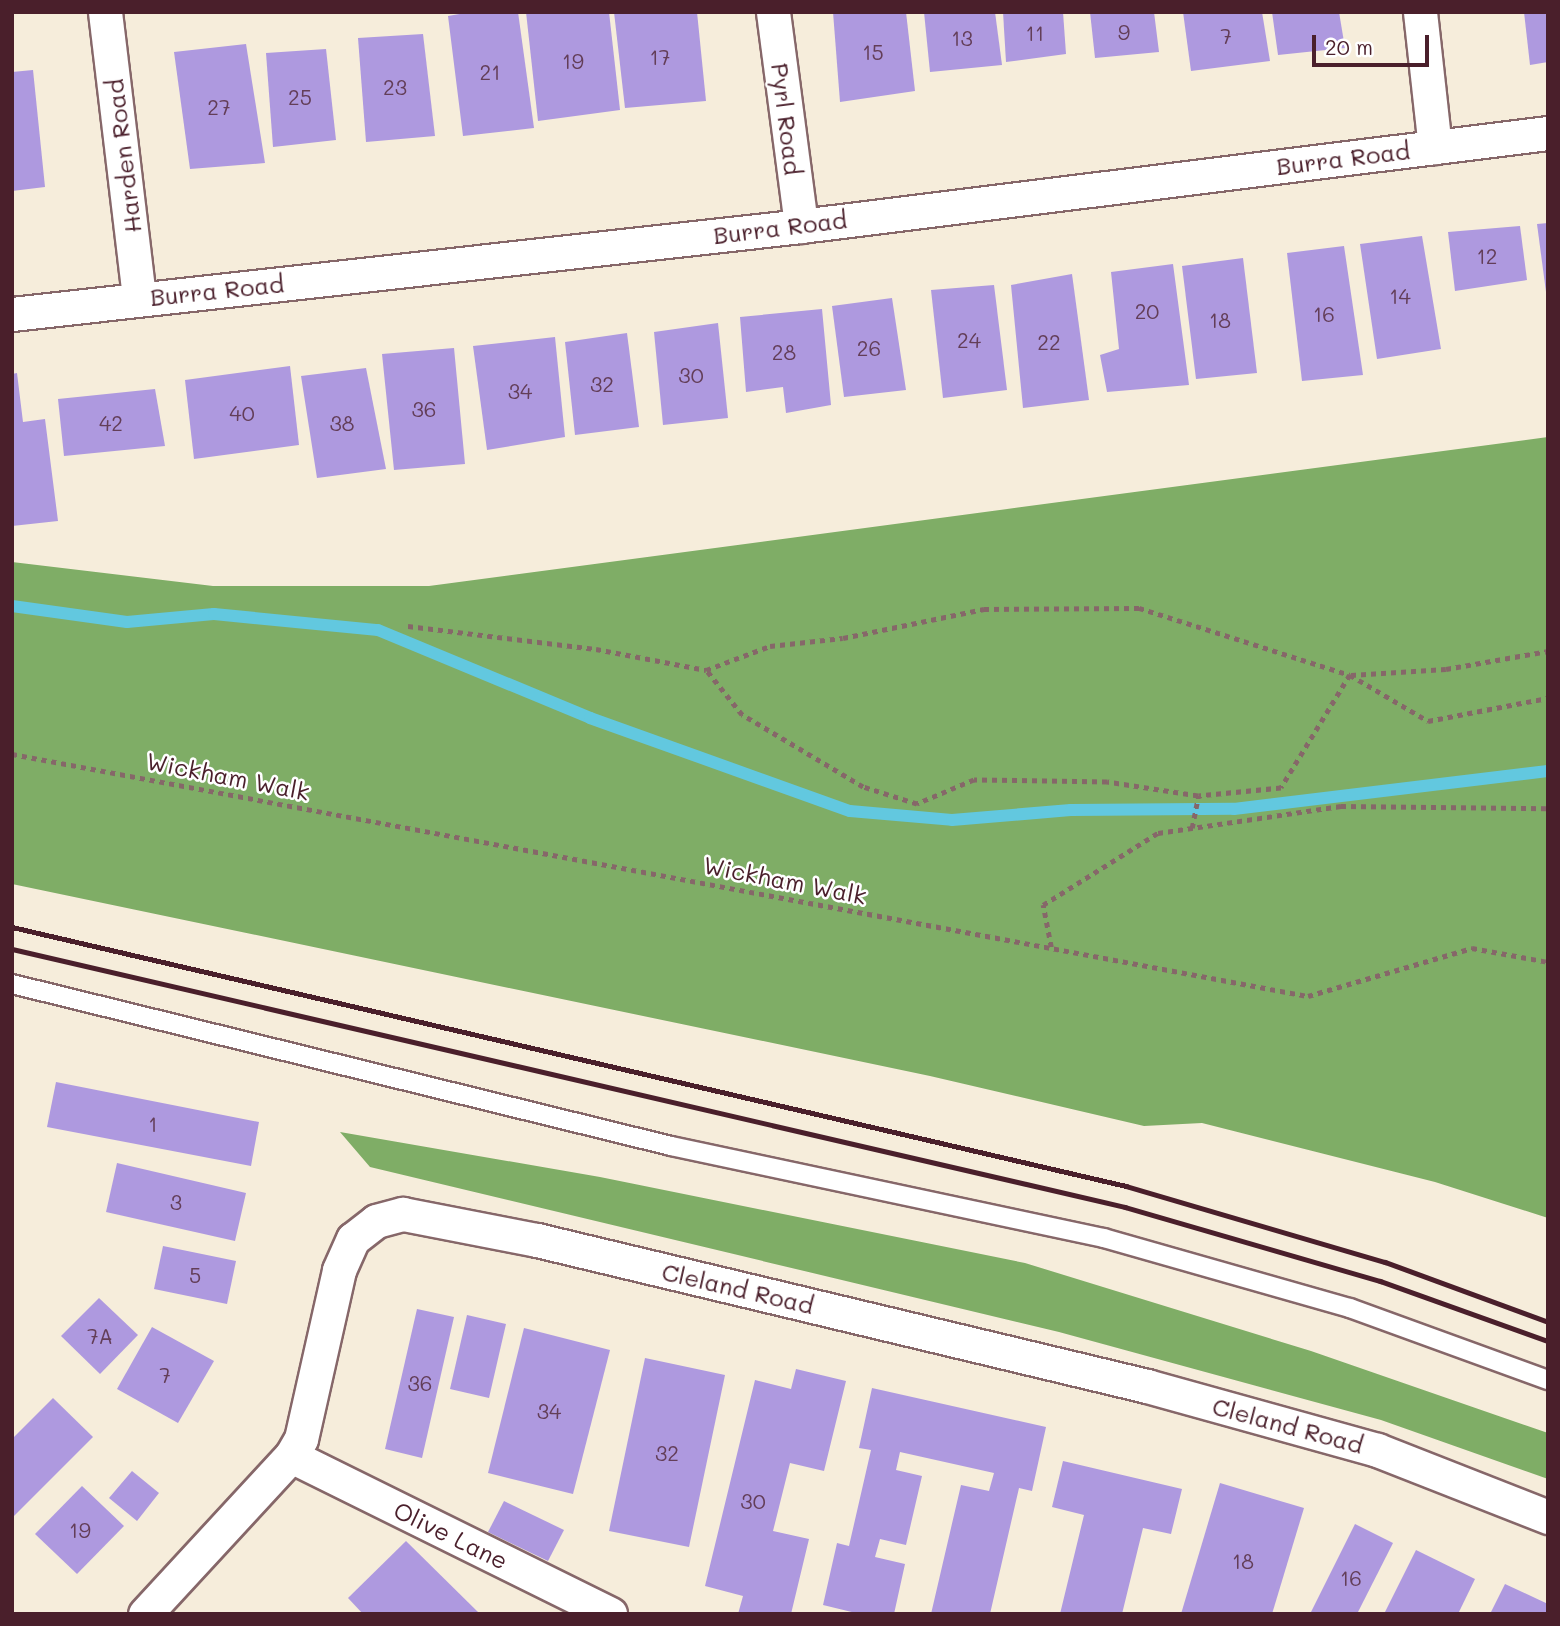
<!DOCTYPE html>
<style>
body{margin:0}
#map{position:relative;width:1560px;height:1626px;overflow:hidden;background:#f6eddb;font-family:Mali,sans-serif}
div>[style]{position:absolute}
.forest>*{inset:0;background:#7fad66}
.stream>*{height:12px;margin:-6px;padding:0 6px;transform-origin:6px;border-radius:6px;background:#62c8df}
.building>*{inset:0;background:#ae99df}
.path>*{height:4.5px;margin-top:-2.25px;transform-origin:0;background:repeating-linear-gradient(90deg,#866769 0 5px,transparent 0 10px)}
.roads{filter:drop-shadow(2px 0 #866769) drop-shadow(-2px 0 #866769) drop-shadow(0 2px #866769) drop-shadow(0 -2px #866769)}
.lane>*{height:18px;margin:-9px;padding:0 9px;transform-origin:9px;border-radius:9px;background:#fff}
.street>*{height:33px;margin:-16.5px;padding:0 16.5px;transform-origin:16.5px;border-radius:16.5px;background:#fff}
.rail>*{height:5px;margin:-2.5px;padding:0 2.5px;transform-origin:2.5px;border-radius:2.5px;background:#4a1f2b}
span{translate:-50% -50%;white-space:nowrap;text-align:center;line-height:1.15;-webkit-text-stroke:5px #fff;paint-order:stroke}
.number-label{font-size:21px;color:#633e58}
.number-label span{-webkit-text-stroke-width:0}
.street-label{font-size:24px;color:#4a1f2b}
.frame{position:absolute;inset:0;border:14px solid #4a1f2b;pointer-events:none}
.scale{position:absolute;left:1312px;top:35px;width:117px;height:32px;box-sizing:border-box;border:4px solid #4a1f2b;border-top:0;padding-left:9px;font-size:21px;line-height:24px;white-space:nowrap;color:#4a1f2b;-webkit-text-stroke:5px #fff;paint-order:stroke}
</style>
<div id="map">
<div class="forest">
<div style="clip-path:polygon(1548px 437px,1548px 1218px,1435px 1182px,1202px 1123px,1144px 1126px,930px 1076px,12px 884px,12px 562px,213px 586px,429px 586px)"></div>
<div style="clip-path:polygon(340px 1132px,600px 1177px,1025px 1263px,1311px 1351px,1548px 1433px,1548px 1479px,1381px 1420px,1059px 1332px,370px 1167px)"></div>
</div>
<div class="stream">
<div style="left:12px;top:606px;width:116px;rotate:7.9deg"></div>
<div style="left:127px;top:622px;width:87px;rotate:-5.3deg"></div>
<div style="left:214px;top:614px;width:165px;rotate:5.6deg"></div>
<div style="left:378px;top:630px;width:230px;rotate:22.5deg"></div>
<div style="left:590px;top:718px;width:276px;rotate:19.7deg"></div>
<div style="left:850px;top:811px;width:102px;rotate:5deg"></div>
<div style="left:952px;top:820px;width:119px;rotate:-4.8deg"></div>
<div style="left:1071px;top:810px;width:163px;rotate:-0.4deg"></div>
<div style="left:1234px;top:809px;width:316px;rotate:-6.9deg"></div>
</div>
<div class="building">
<div style="clip-path:polygon(471px 12px,518px 12px,534px 128px,463px 136px,448px 16px)"></div>
<div style="clip-path:polygon(526px 12px,609px 12px,620px 110px,538px 121px)"></div>
<div style="clip-path:polygon(614px 12px,697px 12px,706px 101px,625px 108px)"></div>
<div style="clip-path:polygon(833px 12px,906px 12px,915px 91px,840px 102px)"></div>
<div style="clip-path:polygon(924px 12px,995px 12px,1002px 65px,930px 72px)"></div>
<div style="clip-path:polygon(1003px 12px,1063px 12px,1066px 54px,1006px 62px)"></div>
<div style="clip-path:polygon(1090px 12px,1154px 12px,1159px 52px,1095px 58px)"></div>
<div style="clip-path:polygon(1183px 12px,1262px 12px,1270px 61px,1191px 71px)"></div>
<div style="clip-path:polygon(1272px 12px,1339px 12px,1345px 48px,1278px 55px)"></div>
<div style="clip-path:polygon(1524px 12px,1548px 12px,1548px 62px,1530px 65px)"></div>
<div style="clip-path:polygon(423px 34px,435px 136px,366px 142px,358px 38px)"></div>
<div style="clip-path:polygon(246px 44px,265px 163px,190px 169px,174px 52px)"></div>
<div style="clip-path:polygon(326px 49px,336px 140px,273px 147px,266px 53px)"></div>
<div style="clip-path:polygon(33px 70px,45px 187px,12px 191px,12px 72px)"></div>
<div style="clip-path:polygon(1548px 223px,1548px 292px,1546px 292px,1537px 224px)"></div>
<div style="clip-path:polygon(1520px 226px,1527px 280px,1455px 291px,1448px 232px)"></div>
<div style="clip-path:polygon(1422px 236px,1441px 349px,1377px 359px,1360px 244px)"></div>
<div style="clip-path:polygon(1344px 246px,1363px 375px,1302px 381px,1287px 253px)"></div>
<div style="clip-path:polygon(1243px 258px,1257px 373px,1196px 379px,1182px 266px)"></div>
<div style="clip-path:polygon(1173px 264px,1189px 385px,1107px 392px,1100px 355px,1119px 349px,1111px 272px)"></div>
<div style="clip-path:polygon(1072px 274px,1089px 400px,1023px 408px,1011px 285px)"></div>
<div style="clip-path:polygon(994px 285px,1007px 390px,943px 398px,931px 290px)"></div>
<div style="clip-path:polygon(892px 298px,906px 390px,844px 397px,832px 306px)"></div>
<div style="clip-path:polygon(822px 309px,831px 405px,786px 413px,783px 387px,746px 392px,740px 317px)"></div>
<div style="clip-path:polygon(718px 323px,728px 418px,663px 425px,654px 332px)"></div>
<div style="clip-path:polygon(627px 333px,639px 427px,575px 435px,565px 342px)"></div>
<div style="clip-path:polygon(555px 337px,565px 437px,487px 450px,473px 346px)"></div>
<div style="clip-path:polygon(454px 348px,465px 464px,394px 470px,382px 354px)"></div>
<div style="clip-path:polygon(290px 366px,299px 445px,194px 459px,185px 380px)"></div>
<div style="clip-path:polygon(366px 368px,386px 469px,317px 478px,301px 376px)"></div>
<div style="clip-path:polygon(17px 373px,23px 422px,45px 419px,58px 521px,12px 526px,12px 374px)"></div>
<div style="clip-path:polygon(155px 389px,165px 446px,64px 456px,58px 399px)"></div>
<div style="clip-path:polygon(56px 1082px,259px 1122px,251px 1166px,47px 1127px)"></div>
<div style="clip-path:polygon(117px 1163px,246px 1193px,235px 1241px,106px 1212px)"></div>
<div style="clip-path:polygon(163px 1246px,236px 1261px,227px 1304px,154px 1289px)"></div>
<div style="clip-path:polygon(99px 1298px,138px 1335px,100px 1374px,61px 1336px)"></div>
<div style="clip-path:polygon(417px 1309px,454px 1317px,422px 1458px,385px 1449px)"></div>
<div style="clip-path:polygon(467px 1315px,506px 1324px,489px 1398px,450px 1389px)"></div>
<div style="clip-path:polygon(152px 1327px,214px 1361px,178px 1423px,117px 1389px)"></div>
<div style="clip-path:polygon(524px 1328px,610px 1350px,573px 1494px,488px 1473px)"></div>
<div style="clip-path:polygon(645px 1358px,725px 1375px,689px 1547px,609px 1531px)"></div>
<div style="clip-path:polygon(796px 1369px,846px 1381px,824px 1471px,790px 1463px,773px 1531px,809px 1539px,791px 1614px,738px 1614px,743px 1596px,705px 1586px,755px 1380px,791px 1389px)"></div>
<div style="clip-path:polygon(872px 1388px,1046px 1427px,1032px 1491px,1019px 1488px,990px 1614px,931px 1614px,961px 1485px,989px 1491px,994px 1473px,900px 1452px,896px 1470px,922px 1476px,906px 1545px,880px 1539px,875px 1557px,905px 1564px,894px 1614px,860px 1614px,823px 1605px,837px 1543px,849px 1546px,871px 1450px,859px 1448px)"></div>
<div style="clip-path:polygon(53px 1398px,93px 1437px,12px 1518px,12px 1439px)"></div>
<div style="clip-path:polygon(1063px 1461px,1182px 1489px,1171px 1534px,1143px 1528px,1122px 1614px,1060px 1614px,1084px 1515px,1052px 1507px)"></div>
<div style="clip-path:polygon(132px 1471px,159px 1493px,137px 1521px,109px 1498px)"></div>
<div style="clip-path:polygon(1220px 1483px,1304px 1508px,1272px 1614px,1181px 1614px)"></div>
<div style="clip-path:polygon(82px 1486px,124px 1526px,77px 1574px,35px 1534px)"></div>
<div style="clip-path:polygon(504px 1501px,564px 1530px,548px 1561px,488px 1532px)"></div>
<div style="clip-path:polygon(1355px 1524px,1393px 1543px,1357px 1614px,1310px 1614px)"></div>
<div style="clip-path:polygon(406px 1541px,480px 1614px,363px 1614px,348px 1598px)"></div>
<div style="clip-path:polygon(1416px 1550px,1475px 1579px,1458px 1614px,1384px 1614px)"></div>
<div style="clip-path:polygon(1505px 1584px,1548px 1604px,1548px 1614px,1490px 1614px)"></div>
</div>
<div class="path">
<div style="left:408px;top:626px;width:189px;rotate:7deg"></div>
<div style="left:596px;top:649px;width:112px;rotate:10.8deg"></div>
<div style="left:1350px;top:675px;width:132px;rotate:121.4deg"></div>
<div style="left:1281px;top:788px;width:83px;rotate:174.5deg"></div>
<div style="left:1198px;top:796px;width:92px;rotate:-171.3deg"></div>
<div style="left:1107px;top:782px;width:133px;rotate:-179.1deg"></div>
<div style="left:974px;top:780px;width:62px;rotate:157.2deg"></div>
<div style="left:917px;top:804px;width:57px;rotate:-162.5deg"></div>
<div style="left:863px;top:787px;width:141px;rotate:-149.2deg"></div>
<div style="left:742px;top:715px;width:58px;rotate:-128.7deg"></div>
<div style="left:706px;top:670px;width:68px;rotate:-20.6deg"></div>
<div style="left:770px;top:646px;width:73px;rotate:-6.3deg"></div>
<div style="left:843px;top:638px;width:144px;rotate:-11.6deg"></div>
<div style="left:984px;top:609px;width:155px;rotate:-0.4deg"></div>
<div style="left:1139px;top:608px;width:221px;rotate:17.6deg"></div>
<div style="left:1350px;top:675px;width:91px;rotate:30.5deg"></div>
<div style="left:1428px;top:721px;width:122px;rotate:-10.9deg"></div>
<div style="left:1351px;top:675px;width:95px;rotate:-3.6deg"></div>
<div style="left:1446px;top:669px;width:104px;rotate:-10deg"></div>
<div style="left:12px;top:754px;width:1318px;rotate:10.58deg"></div>
<div style="left:1308px;top:996px;width:171px;rotate:-16.3deg"></div>
<div style="left:1472px;top:948px;width:77px;rotate:10.4deg"></div>
<div style="left:1192px;top:828px;width:33px;rotate:-79deg"></div>
<div style="left:1051px;top:947px;width:43px;rotate:-100.8deg"></div>
<div style="left:1043px;top:905px;width:136px;rotate:-32.1deg"></div>
<div style="left:1158px;top:833px;width:185px;rotate:-8.4deg"></div>
<div style="left:1341px;top:806px;width:207px;rotate:0.6deg"></div>
</div>
<div class="roads">
<div class="lane">
<div style="left:12px;top:984px;width:679px;rotate:13.81deg"></div>
<div style="left:671px;top:1146px;width:443px;rotate:12deg"></div>
<div style="left:1104px;top:1238px;width:256px;rotate:15.9deg"></div>
<div style="left:1350px;top:1308px;width:211px;rotate:20deg"></div>
</div>
<div class="street">
<div style="left:105px;top:12px;width:289px;rotate:83.2deg"></div>
<div style="left:773px;top:12px;width:216px;rotate:82.5deg"></div>
<div style="left:1420px;top:12px;width:136px;rotate:83.7deg"></div>
<div style="left:12px;top:314px;width:794px;rotate:-6.36deg"></div>
<div style="left:801px;top:226px;width:753px;rotate:-7.1deg"></div>
<div style="left:291px;top:1456px;width:356px;rotate:26.3deg"></div>
<div style="left:145px;top:1614px;width:215px;rotate:-47.3deg"></div>
<div style="left:291px;top:1456px;width:20px;rotate:-60deg"></div>
<div style="left:301px;top:1439px;width:173px;rotate:-77.3deg"></div>
<div style="left:339px;top:1270px;width:34px;rotate:-66deg"></div>
<div style="left:353px;top:1239px;width:29px;rotate:-38deg"></div>
<div style="left:376px;top:1221px;width:28px;rotate:-15deg"></div>
<div style="left:403px;top:1214px;width:136px;rotate:11deg"></div>
<div style="left:537px;top:1240px;width:627px;rotate:13.46deg"></div>
<div style="left:1147px;top:1386px;width:239px;rotate:15.5deg"></div>
<div style="left:1377px;top:1450px;width:184px;rotate:21.4deg"></div>
</div>
</div>
<div class="rail">
<div style="left:12px;top:927px;width:1144px;rotate:13.09deg"></div>
<div style="left:1126px;top:1186px;width:270px;rotate:16.4deg"></div>
<div style="left:1385px;top:1262px;width:174px;rotate:20.2deg"></div>
<div style="left:12px;top:949px;width:1143px;rotate:13.05deg"></div>
<div style="left:1125px;top:1207px;width:266px;rotate:16.2deg"></div>
<div style="left:1380px;top:1281px;width:178px;rotate:19.7deg"></div>
</div>
<div class="number-label">
<span style="left:1124px;top:32px">9</span>
<span style="left:1035px;top:33px">11</span>
<span style="left:1226px;top:36px">7</span>
<span style="left:962px;top:38px">13</span>
<span style="left:873px;top:52px">15</span>
<span style="left:660px;top:57px">17</span>
<span style="left:573px;top:61px">19</span>
<span style="left:490px;top:72px">21</span>
<span style="left:395px;top:87px">23</span>
<span style="left:300px;top:97px">25</span>
<span style="left:219px;top:107px">27</span>
<span style="left:1487px;top:256px">12</span>
<span style="left:1400px;top:296px">14</span>
<span style="left:1147px;top:311px">20</span>
<span style="left:1324px;top:314px">16</span>
<span style="left:1220px;top:320px">18</span>
<span style="left:969px;top:340px">24</span>
<span style="left:1049px;top:342px">22</span>
<span style="left:869px;top:348px">26</span>
<span style="left:784px;top:352px">28</span>
<span style="left:691px;top:375px">30</span>
<span style="left:602px;top:384px">32</span>
<span style="left:520px;top:391px">34</span>
<span style="left:424px;top:409px">36</span>
<span style="left:242px;top:413px">40</span>
<span style="left:111px;top:423px">42</span>
<span style="left:342px;top:423px">38</span>
<span style="left:153px;top:1124px">1</span>
<span style="left:176px;top:1202px">3</span>
<span style="left:195px;top:1275px">5</span>
<span style="left:100px;top:1336px">7A</span>
<span style="left:165px;top:1375px">7</span>
<span style="left:420px;top:1383px">36</span>
<span style="left:549px;top:1411px">34</span>
<span style="left:667px;top:1453px">32</span>
<span style="left:753px;top:1501px">30</span>
<span style="left:80px;top:1530px">19</span>
<span style="left:1243px;top:1561px">18</span>
<span style="left:1351px;top:1578px">16</span>
</div>
<div class="street-label">
<span style="left:787px;top:119px;rotate:83deg">Pyrl Road</span>
<span style="left:123px;top:156px;rotate:-97deg">Harden Road</span>
<span style="left:1343px;top:158px;rotate:-7deg">Burra Road</span>
<span style="left:780px;top:227px;rotate:-7deg">Burra Road</span>
<span style="left:217px;top:290px;rotate:-6deg">Burra Road</span>
<span style="left:228px;top:776px;rotate:11deg">Wickham Walk</span>
<span style="left:785px;top:880px;rotate:11deg">Wickham Walk</span>
<span style="left:738px;top:1288px;rotate:13deg">Cleland Road</span>
<span style="left:1288px;top:1425px;rotate:15deg">Cleland Road</span>
<span style="left:451px;top:1535px;rotate:26deg">Olive Lane</span>
</div>
<div class="frame"></div>
<div class="scale">20 m</div>
</div>
